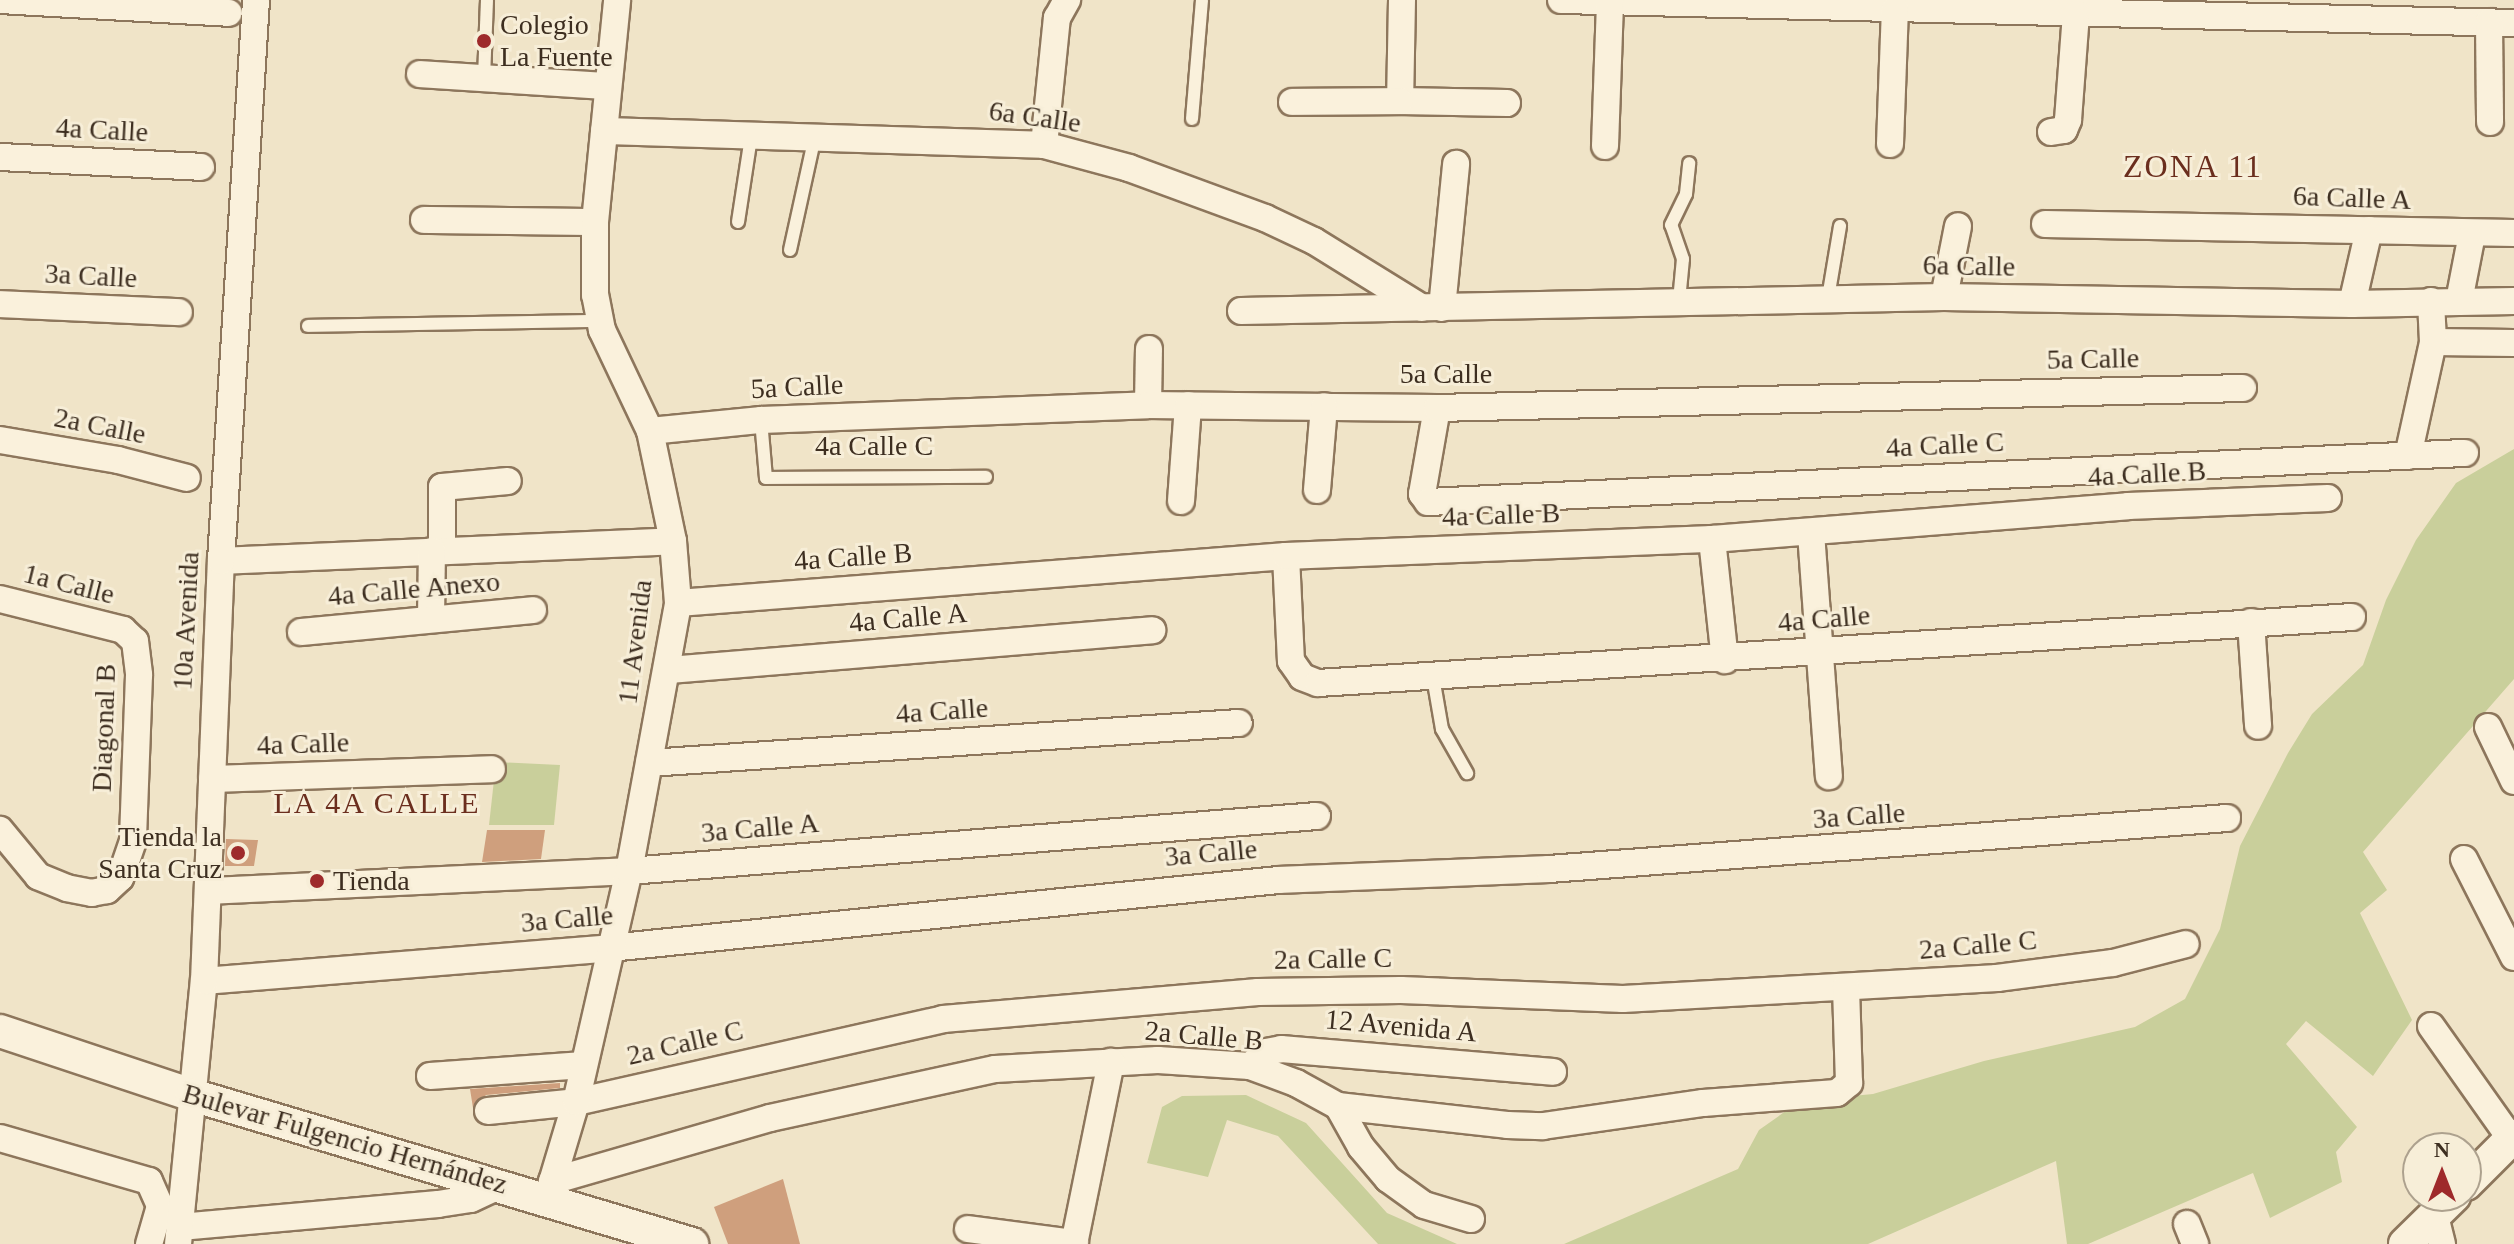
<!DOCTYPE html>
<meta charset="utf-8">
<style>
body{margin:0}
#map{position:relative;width:2514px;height:1244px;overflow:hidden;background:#f0e4c8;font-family:"Times New Roman",serif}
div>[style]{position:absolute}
.green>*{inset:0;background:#c9cf9b}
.building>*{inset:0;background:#cf9f7d}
.roads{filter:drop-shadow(2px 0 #8d765c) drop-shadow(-2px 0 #8d765c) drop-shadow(0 2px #8d765c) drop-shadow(0 -2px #8d765c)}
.service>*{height:12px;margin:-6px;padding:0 6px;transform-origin:6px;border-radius:6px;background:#faf1dc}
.minor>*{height:26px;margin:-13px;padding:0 13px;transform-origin:13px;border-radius:13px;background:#faf1dc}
.tertiary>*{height:32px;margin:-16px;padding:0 16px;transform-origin:16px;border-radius:16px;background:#faf1dc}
.dots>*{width:22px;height:22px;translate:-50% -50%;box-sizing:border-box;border:4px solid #f7eed8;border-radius:50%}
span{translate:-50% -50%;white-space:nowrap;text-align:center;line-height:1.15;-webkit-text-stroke:6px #f7eed8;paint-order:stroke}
.poi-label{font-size:28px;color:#3d2e20}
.left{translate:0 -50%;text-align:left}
.right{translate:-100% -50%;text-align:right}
.street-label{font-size:28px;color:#3d2e20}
.neighbourhood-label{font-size:30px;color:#6b2e1e;letter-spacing:2px}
.quarter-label{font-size:32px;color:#6b2e1e;letter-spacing:2px}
.north{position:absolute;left:2402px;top:1132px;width:80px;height:80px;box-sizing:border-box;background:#f7eed8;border:2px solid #ada18e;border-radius:50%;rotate:0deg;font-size:22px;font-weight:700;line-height:32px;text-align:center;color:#3d2e20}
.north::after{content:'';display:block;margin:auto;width:28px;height:36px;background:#9e2a2b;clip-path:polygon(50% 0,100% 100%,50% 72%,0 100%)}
</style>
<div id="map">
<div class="green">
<div style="clip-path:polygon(2514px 449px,2514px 679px,2363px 852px,2387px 890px,2360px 913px,2412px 1020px,2373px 1076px,2306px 1021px,2286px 1044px,2357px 1127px,2336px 1152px,2342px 1182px,2270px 1218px,2253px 1173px,2088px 1244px,2067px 1244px,2056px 1161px,1868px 1244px,1564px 1244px,1738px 1169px,1759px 1130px,1800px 1101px,1873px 1094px,1984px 1061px,2135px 1027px,2185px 999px,2220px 929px,2240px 846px,2288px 753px,2312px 714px,2363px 665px,2386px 600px,2416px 540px,2456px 483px)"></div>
<div style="clip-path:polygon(496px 762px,560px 765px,554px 825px,489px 825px)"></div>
<div style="clip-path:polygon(1246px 1095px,1306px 1123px,1387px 1213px,1457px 1244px,1378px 1244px,1278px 1136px,1227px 1120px,1208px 1177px,1147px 1163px,1162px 1107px,1182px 1096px)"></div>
</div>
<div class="building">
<div style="clip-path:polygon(487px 830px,545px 830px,541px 859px,482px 862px)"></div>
<div style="clip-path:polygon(226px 839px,258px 840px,254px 866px,225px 866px)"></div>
<div style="clip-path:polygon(560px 1083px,560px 1088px,486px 1095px,473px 1108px,470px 1089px)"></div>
<div style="clip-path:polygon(783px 1179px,800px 1244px,728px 1244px,714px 1207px)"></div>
</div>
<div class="roads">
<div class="service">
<div style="left:484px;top:78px;width:78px;rotate:-87.8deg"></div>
<div style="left:1192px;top:119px;width:119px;rotate:-85.2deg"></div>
<div style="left:738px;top:222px;width:86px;rotate:-81.3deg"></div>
<div style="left:790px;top:250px;width:117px;rotate:-77.6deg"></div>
<div style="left:1828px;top:298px;width:73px;rotate:-80.5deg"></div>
<div style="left:1679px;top:301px;width:42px;rotate:-84.6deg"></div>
<div style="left:1683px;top:259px;width:36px;rotate:-109deg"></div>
<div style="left:1671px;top:225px;width:34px;rotate:-64deg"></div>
<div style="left:1686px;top:194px;width:31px;rotate:-84deg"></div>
<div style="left:308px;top:326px;width:290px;rotate:-1deg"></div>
<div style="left:761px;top:420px;width:58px;rotate:85.1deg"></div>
<div style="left:766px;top:478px;width:220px;rotate:-0.3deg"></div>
<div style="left:1433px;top:677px;width:53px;rotate:80.2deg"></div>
<div style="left:1442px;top:729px;width:51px;rotate:60.4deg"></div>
</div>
<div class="minor">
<div style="left:0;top:0;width:229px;rotate:3.2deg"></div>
<div style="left:1402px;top:0;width:101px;rotate:91.1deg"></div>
<div style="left:1400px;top:101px;width:107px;rotate:1.1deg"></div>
<div style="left:1561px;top:0;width:953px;rotate:1.38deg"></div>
<div style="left:2489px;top:22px;width:100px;rotate:89.4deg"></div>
<div style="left:420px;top:74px;width:188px;rotate:3.7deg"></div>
<div style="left:1292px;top:102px;width:108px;rotate:-0.5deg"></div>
<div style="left:604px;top:131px;width:440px;rotate:1.8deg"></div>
<div style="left:1044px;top:145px;width:88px;rotate:15.1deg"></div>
<div style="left:1129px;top:168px;width:145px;rotate:20.2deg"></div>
<div style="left:1265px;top:218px;width:54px;rotate:25.1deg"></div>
<div style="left:1314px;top:241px;width:127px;rotate:31.8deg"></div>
<div style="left:2051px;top:132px;width:13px;rotate:-9deg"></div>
<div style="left:2064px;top:130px;width:11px;rotate:-68deg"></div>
<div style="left:2068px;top:120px;width:107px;rotate:-85.7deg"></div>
<div style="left:1890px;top:144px;width:135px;rotate:-87.9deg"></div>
<div style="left:1044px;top:145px;width:128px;rotate:-84.2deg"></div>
<div style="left:1057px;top:18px;width:21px;rotate:-61deg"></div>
<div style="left:1605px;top:146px;width:145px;rotate:-88deg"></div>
<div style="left:0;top:157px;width:201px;rotate:2.8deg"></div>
<div style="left:424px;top:220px;width:171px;rotate:0.7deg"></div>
<div style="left:2045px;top:224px;width:469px;rotate:1.1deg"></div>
<div style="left:1944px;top:297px;width:72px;rotate:-78.8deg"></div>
<div style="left:2459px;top:301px;width:68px;rotate:-79deg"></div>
<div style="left:0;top:304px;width:179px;rotate:2.6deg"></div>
<div style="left:2352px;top:304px;width:76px;rotate:-77.1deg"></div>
<div style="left:1442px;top:308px;width:145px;rotate:-84.4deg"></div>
<div style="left:1241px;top:311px;width:703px;rotate:-1.14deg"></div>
<div style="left:1944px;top:297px;width:408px;rotate:1deg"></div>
<div style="left:2352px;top:304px;width:162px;rotate:-1.1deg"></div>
<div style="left:2433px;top:342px;width:81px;rotate:0.7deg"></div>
<div style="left:1148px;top:405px;width:56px;rotate:-89deg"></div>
<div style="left:1437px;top:408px;width:87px;rotate:99.9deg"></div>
<div style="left:1422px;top:494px;width:10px;rotate:53deg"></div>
<div style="left:1428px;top:502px;width:1038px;rotate:-2.71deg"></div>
<div style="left:650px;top:431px;width:112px;rotate:-5.7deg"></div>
<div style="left:761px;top:420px;width:387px;rotate:-2.2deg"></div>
<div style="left:1148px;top:405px;width:289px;rotate:0.6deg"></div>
<div style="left:1437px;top:408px;width:806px;rotate:-1.42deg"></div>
<div style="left:0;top:440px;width:120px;rotate:9.6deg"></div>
<div style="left:118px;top:460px;width:71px;rotate:14.6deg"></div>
<div style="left:2408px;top:456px;width:117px;rotate:-77.6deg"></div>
<div style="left:2433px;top:342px;width:41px;rotate:-92.8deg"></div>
<div style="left:1317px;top:490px;width:84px;rotate:-85.2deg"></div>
<div style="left:1181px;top:501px;width:96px;rotate:-85.8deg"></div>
<div style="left:1811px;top:533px;width:244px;rotate:85.8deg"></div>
<div style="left:1712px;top:539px;width:122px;rotate:83.9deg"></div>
<div style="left:442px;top:551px;width:64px;rotate:-90deg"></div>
<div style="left:442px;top:487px;width:66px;rotate:-5.2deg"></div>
<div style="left:1286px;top:556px;width:105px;rotate:87.3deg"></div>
<div style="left:1291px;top:661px;width:19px;rotate:55deg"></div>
<div style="left:1302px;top:677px;width:17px;rotate:21deg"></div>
<div style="left:1318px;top:683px;width:1036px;rotate:-3.65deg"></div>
<div style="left:221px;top:561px;width:452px;rotate:-2.5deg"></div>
<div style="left:0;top:599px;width:127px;rotate:14.1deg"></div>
<div style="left:123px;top:630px;width:16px;rotate:43deg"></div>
<div style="left:135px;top:641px;width:34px;rotate:83deg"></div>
<div style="left:139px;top:675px;width:166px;rotate:92.1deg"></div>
<div style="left:133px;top:841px;width:39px;rotate:109deg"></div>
<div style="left:120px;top:878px;width:18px;rotate:137deg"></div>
<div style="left:107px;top:890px;width:15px;rotate:169deg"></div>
<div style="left:92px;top:893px;width:25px;rotate:-169deg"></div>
<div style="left:67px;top:888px;width:31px;rotate:-158deg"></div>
<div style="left:38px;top:876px;width:60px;rotate:-129.6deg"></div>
<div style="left:678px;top:603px;width:610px;rotate:-4.42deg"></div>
<div style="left:1286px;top:556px;width:426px;rotate:-2.3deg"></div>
<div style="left:1712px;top:539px;width:417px;rotate:-4.5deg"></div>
<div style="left:2128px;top:506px;width:200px;rotate:-2.3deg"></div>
<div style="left:431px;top:619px;width:68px;rotate:-89.2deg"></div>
<div style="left:2251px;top:622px;width:104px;rotate:86.1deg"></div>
<div style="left:301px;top:632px;width:233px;rotate:-5.4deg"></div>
<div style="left:669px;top:670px;width:485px;rotate:-4.7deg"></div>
<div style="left:2488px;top:727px;width:60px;rotate:64.3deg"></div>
<div style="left:649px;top:763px;width:591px;rotate:-3.88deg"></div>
<div style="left:212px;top:779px;width:280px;rotate:-2deg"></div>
<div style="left:2464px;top:859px;width:110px;rotate:63deg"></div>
<div style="left:209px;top:891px;width:420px;rotate:-2.7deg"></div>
<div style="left:629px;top:871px;width:690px;rotate:-4.57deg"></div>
<div style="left:204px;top:981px;width:407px;rotate:-4.6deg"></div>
<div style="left:610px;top:948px;width:671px;rotate:-5.81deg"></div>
<div style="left:1278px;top:880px;width:271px;rotate:-2.3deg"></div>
<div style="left:1549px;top:869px;width:680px;rotate:-4.3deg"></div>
<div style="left:2431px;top:1026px;width:138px;rotate:54.7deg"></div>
<div style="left:1250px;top:1066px;width:21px;rotate:-41deg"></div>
<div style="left:1266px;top:1052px;width:15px;rotate:-11deg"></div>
<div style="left:1281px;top:1049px;width:273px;rotate:4.8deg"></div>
<div style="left:430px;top:1076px;width:154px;rotate:-4.1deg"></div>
<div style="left:1338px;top:1106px;width:47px;rotate:60.7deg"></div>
<div style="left:1361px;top:1147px;width:42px;rotate:49.8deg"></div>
<div style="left:1388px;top:1179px;width:44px;rotate:35.8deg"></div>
<div style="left:1424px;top:1205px;width:49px;rotate:16.6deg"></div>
<div style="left:488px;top:1111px;width:88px;rotate:-5.8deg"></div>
<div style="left:576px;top:1102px;width:376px;rotate:-12.7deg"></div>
<div style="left:943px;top:1019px;width:316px;rotate:-4.9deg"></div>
<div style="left:1258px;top:992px;width:143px;rotate:-0.8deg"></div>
<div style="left:1401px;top:990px;width:222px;rotate:2.3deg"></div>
<div style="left:1623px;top:999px;width:375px;rotate:-3.2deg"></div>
<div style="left:1997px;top:978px;width:117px;rotate:-7.4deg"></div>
<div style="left:2113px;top:963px;width:75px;rotate:-14.6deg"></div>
<div style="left:0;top:1138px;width:155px;rotate:16.1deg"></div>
<div style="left:149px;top:1181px;width:27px;rotate:66deg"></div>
<div style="left:160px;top:1206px;width:40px;rotate:106deg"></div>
<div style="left:552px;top:1181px;width:227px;rotate:-16.1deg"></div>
<div style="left:770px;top:1118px;width:230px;rotate:-12.3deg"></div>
<div style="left:995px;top:1069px;width:163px;rotate:-3.2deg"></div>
<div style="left:1158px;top:1060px;width:92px;rotate:3.7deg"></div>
<div style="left:1250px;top:1066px;width:49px;rotate:20.3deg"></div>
<div style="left:1296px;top:1083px;width:48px;rotate:28.7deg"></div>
<div style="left:1338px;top:1106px;width:170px;rotate:6.4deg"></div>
<div style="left:1507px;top:1125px;width:36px;rotate:2deg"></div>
<div style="left:1543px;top:1126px;width:162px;rotate:-8.2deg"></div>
<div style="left:1703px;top:1103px;width:134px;rotate:-4.3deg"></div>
<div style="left:1837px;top:1093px;width:16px;rotate:-40deg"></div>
<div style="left:1849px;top:1083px;width:96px;rotate:-91.8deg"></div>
<div style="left:549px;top:1192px;width:94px;rotate:-73.3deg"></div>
<div style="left:576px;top:1102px;width:237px;rotate:-77.1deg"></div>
<div style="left:629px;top:871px;width:272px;rotate:-79.6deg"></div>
<div style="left:678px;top:603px;width:62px;rotate:-94.6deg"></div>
<div style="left:673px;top:541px;width:112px;rotate:-101.8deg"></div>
<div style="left:650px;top:431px;width:112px;rotate:-115.4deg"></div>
<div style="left:602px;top:330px;width:36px;rotate:-101deg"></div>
<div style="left:595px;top:295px;width:73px;rotate:-90deg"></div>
<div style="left:595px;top:222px;width:223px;rotate:-84.3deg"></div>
<div style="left:2435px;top:1216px;width:29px;rotate:76deg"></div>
<div style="left:2187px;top:1224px;width:22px;rotate:68deg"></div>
<div style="left:180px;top:1227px;width:259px;rotate:-5.1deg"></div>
<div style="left:438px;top:1204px;width:33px;rotate:-9deg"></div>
<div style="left:471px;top:1199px;width:33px;rotate:-25deg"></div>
<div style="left:968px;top:1229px;width:108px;rotate:7.5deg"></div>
<div style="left:178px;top:1244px;width:264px;rotate:-84.4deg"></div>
<div style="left:204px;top:981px;width:420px;rotate:-87.7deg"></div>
<div style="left:221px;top:561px;width:562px;rotate:-86.43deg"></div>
<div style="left:1074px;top:1244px;width:186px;rotate:-78.5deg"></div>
</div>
<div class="tertiary">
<div style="left:0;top:1031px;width:202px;rotate:18.4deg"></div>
<div style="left:192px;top:1095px;width:522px;rotate:16.59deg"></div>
<div style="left:2466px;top:1184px;width:68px;rotate:-45deg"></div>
<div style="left:2405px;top:1244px;width:69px;rotate:-44.4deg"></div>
</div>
</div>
<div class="dots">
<div style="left:484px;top:41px;background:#9e2a2b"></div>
<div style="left:238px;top:853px;background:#9e2a2b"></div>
<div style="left:317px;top:881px;background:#9e2a2b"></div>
</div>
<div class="poi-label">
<span class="left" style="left:500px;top:41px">Colegio<br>La Fuente</span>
<span class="right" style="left:222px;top:853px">Tienda la<br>Santa Cruz</span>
<span class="left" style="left:333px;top:881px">Tienda</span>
</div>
<div class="street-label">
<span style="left:1035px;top:117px;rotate:8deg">6a Calle</span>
<span style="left:102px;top:130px;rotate:3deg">4a Calle</span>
<span style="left:2352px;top:198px;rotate:2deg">6a Calle A</span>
<span style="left:1969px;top:266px;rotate:1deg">6a Calle</span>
<span style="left:91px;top:276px;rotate:3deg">3a Calle</span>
<span style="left:2093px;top:359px;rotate:-1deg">5a Calle</span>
<span style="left:1446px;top:374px">5a Calle</span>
<span style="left:797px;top:387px;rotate:-3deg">5a Calle</span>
<span style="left:100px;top:426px;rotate:11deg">2a Calle</span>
<span style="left:1945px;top:445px;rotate:-3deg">4a Calle C</span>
<span style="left:874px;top:446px">4a Calle C</span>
<span style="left:2147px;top:474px;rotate:-3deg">4a Calle B</span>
<span style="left:1501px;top:515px;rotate:-2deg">4a Calle B</span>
<span style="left:853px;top:557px;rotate:-4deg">4a Calle B</span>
<span style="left:69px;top:584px;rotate:14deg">1a Calle</span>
<span style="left:414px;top:589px;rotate:-5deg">4a Calle Anexo</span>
<span style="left:908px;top:618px;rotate:-5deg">4a Calle A</span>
<span style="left:1824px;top:619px;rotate:-5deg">4a Calle</span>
<span style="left:186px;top:621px;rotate:-87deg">10a Avenida</span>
<span style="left:635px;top:642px;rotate:-83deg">11 Avenida</span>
<span style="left:942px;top:711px;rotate:-4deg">4a Calle</span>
<span style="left:104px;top:728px;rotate:-88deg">Diagonal B</span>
<span style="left:303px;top:744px;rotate:-2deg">4a Calle</span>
<span style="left:1859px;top:816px;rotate:-4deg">3a Calle</span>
<span style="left:760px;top:828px;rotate:-5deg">3a Calle A</span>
<span style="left:1211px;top:853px;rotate:-5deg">3a Calle</span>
<span style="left:567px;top:919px;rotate:-5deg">3a Calle</span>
<span style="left:1978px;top:945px;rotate:-5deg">2a Calle C</span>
<span style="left:1333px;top:959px;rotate:-1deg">2a Calle C</span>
<span style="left:1401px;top:1026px;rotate:5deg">12 Avenida A</span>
<span style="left:1204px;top:1036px;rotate:5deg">2a Calle B</span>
<span style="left:685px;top:1043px;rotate:-13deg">2a Calle C</span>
<span style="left:345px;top:1139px;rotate:16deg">Bulevar Fulgencio Hernández</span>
</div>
<div class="neighbourhood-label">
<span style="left:377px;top:803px">LA 4A CALLE</span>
</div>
<div class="quarter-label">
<span style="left:2193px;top:166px">ZONA 11</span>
</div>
<div class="north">N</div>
</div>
